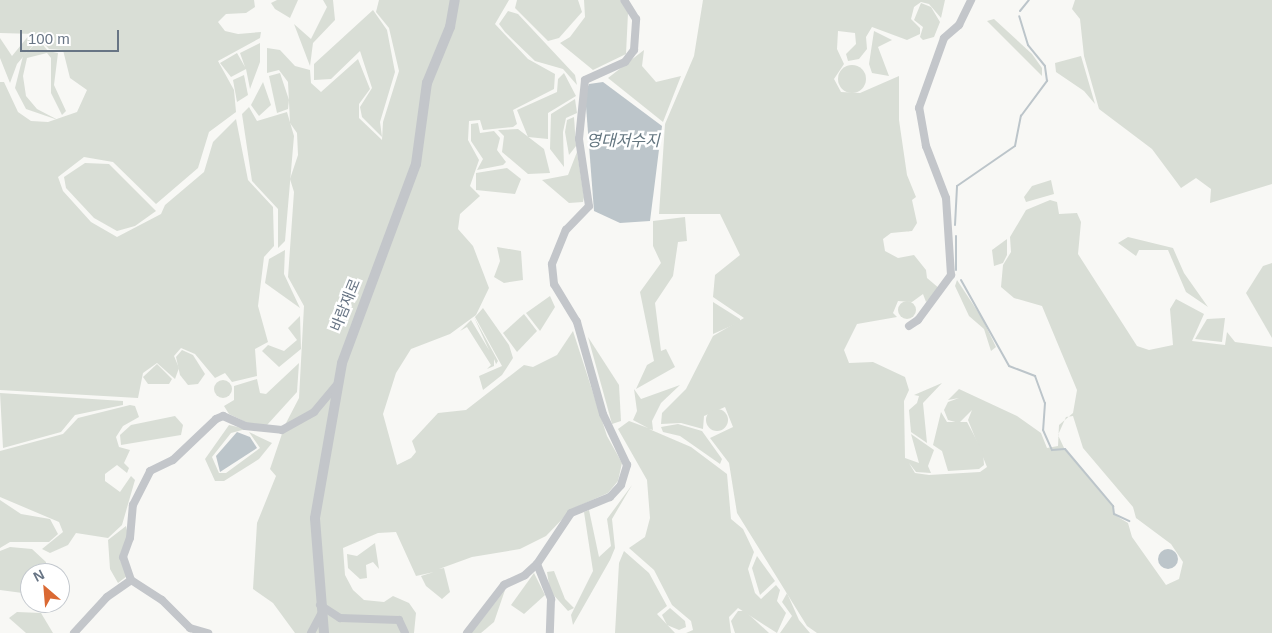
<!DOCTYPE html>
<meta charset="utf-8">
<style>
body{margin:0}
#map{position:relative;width:1272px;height:633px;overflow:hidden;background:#f8f8f5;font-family:Arial,"Noto Sans KR",sans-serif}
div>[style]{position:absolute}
.green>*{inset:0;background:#d9ded6}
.round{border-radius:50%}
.water>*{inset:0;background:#bcc5ca}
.stream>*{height:2px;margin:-1px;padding:0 1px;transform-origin:1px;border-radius:1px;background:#bcc5ca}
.minor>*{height:8px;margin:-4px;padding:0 4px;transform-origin:4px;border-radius:4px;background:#c3c6ca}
.tertiary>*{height:10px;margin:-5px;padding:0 5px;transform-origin:5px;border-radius:5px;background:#c3c6ca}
span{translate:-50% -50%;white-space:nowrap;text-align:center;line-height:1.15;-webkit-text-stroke:5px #fff;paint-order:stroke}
.street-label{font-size:15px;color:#687585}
.water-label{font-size:16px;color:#647680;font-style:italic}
.north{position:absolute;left:20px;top:563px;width:50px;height:50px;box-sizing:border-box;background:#fff;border:1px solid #c3c8ce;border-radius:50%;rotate:333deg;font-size:14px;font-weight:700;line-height:20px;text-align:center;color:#687585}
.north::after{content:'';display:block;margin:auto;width:18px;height:22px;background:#da6933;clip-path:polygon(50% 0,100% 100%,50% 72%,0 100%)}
.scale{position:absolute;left:20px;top:30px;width:99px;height:22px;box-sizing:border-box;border:2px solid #687585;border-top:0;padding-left:6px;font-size:15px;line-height:18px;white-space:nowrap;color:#687585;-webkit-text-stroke:4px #fff;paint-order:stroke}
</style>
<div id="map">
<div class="green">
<div style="clip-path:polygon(0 0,254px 0,255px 7px,246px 13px,226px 14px,218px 22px,225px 31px,238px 34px,261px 32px,260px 38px,218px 61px,234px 90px,236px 112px,209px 132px,198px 168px,156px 204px,113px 162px,84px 157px,58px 177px,63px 191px,91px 222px,117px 237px,161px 214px,165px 205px,204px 172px,213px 142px,236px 119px,248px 180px,273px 207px,274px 246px,264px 257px,258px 306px,268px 342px,255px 349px,257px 376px,232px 382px,225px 373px,215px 378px,195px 354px,181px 348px,174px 356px,179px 368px,175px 379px,157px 363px,143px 373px,138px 398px,0 390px,0 82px,4px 82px,18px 112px,31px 121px,48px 122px,77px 112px,87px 90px,70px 78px,63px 50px,49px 49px,35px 34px,0 33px)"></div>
<div style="clip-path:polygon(277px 0,298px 0,290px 18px,275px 9px,271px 3px)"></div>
<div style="clip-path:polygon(323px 0,333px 0,335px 20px,313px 43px,310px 66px,294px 24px,311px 39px,327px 7px)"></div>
<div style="clip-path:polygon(379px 0,509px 0,495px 24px,528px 59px,555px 74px,554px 89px,513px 110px,517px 124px,513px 127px,483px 130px,480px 120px,469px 121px,468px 140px,479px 160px,470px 186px,480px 196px,460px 214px,458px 229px,473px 246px,489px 288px,476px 315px,450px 334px,411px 349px,396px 373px,383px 414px,397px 465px,411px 458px,416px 452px,412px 441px,438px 413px,466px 410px,524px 365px,533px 367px,557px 355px,573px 331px,607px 436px,622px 463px,618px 481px,608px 493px,572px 509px,546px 536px,520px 549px,472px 557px,439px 569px,444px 568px,450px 592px,442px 599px,426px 586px,421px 576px,434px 572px,416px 576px,396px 532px,378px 533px,343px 548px,345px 575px,353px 590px,364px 600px,384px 602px,393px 596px,409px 603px,416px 613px,414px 633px,295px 633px,273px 603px,253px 589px,257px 523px,276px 476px,270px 469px,285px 425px,299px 398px,304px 306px,288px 277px,294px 192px,290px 179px,298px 155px,297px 133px,290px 123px,288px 82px,279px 70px,267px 73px,267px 48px,280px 50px,295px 66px,310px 70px,311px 83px,321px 92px,358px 59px,370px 89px,359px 104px,359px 118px,382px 140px,383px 122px,399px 71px,389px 28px,376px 12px)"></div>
<div style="clip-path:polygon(517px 0,578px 0,582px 12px,559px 38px,548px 41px,515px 8px)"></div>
<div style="clip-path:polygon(584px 0,620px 0,628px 13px,626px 54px,593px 70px,560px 43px,570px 37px,585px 17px)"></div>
<div style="clip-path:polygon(evenodd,703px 0,945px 0,941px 18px,929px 4px,921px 2px,914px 7px,911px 19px,920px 28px,920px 34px,907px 40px,872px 27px,866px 37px,867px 49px,859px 59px,848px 61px,846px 54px,856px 44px,855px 33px,838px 31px,837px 49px,844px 64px,834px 79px,841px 92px,860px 93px,899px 76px,899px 120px,907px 175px,916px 197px,912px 200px,917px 223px,912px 231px,891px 233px,883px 239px,885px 251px,898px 258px,914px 255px,926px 270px,927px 278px,940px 289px,926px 302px,923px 294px,912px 302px,898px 301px,893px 313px,897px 317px,857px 324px,844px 350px,849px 363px,873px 362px,905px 377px,909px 390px,904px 401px,905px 458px,919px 463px,911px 434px,934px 450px,928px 466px,931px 473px,916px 472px,909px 463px,915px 473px,929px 475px,980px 472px,987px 467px,968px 420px,972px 410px,959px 423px,948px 420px,944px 410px,948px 402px,959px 398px,948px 400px,959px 389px,1017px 416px,1041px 433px,1047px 448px,1058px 446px,1059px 425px,1073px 413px,1077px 390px,1042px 306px,1014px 298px,1001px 287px,1003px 265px,1011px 252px,1010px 237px,1026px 210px,1050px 200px,1057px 202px,1059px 214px,1077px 213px,1081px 222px,1078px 254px,1137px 346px,1149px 350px,1173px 345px,1170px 309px,1176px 299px,1204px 314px,1192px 341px,1225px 345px,1227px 332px,1235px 342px,1272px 347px,1272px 633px,817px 633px,807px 626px,737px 513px,729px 463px,710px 438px,733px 427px,725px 407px,704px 416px,703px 429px,681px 423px,661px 424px,662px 413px,686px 389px,713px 336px,744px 318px,713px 297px,715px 275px,740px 255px,720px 214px,659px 214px,665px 124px,694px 56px,703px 0,1073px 416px,1083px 448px,1133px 507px,1136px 518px,1171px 544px,1183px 562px,1179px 579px,1166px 585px,1132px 537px,1128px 523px,1113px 514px,1113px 507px,1065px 450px,1058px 435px,1066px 417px,1073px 416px)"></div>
<div style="clip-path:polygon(1075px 0,1272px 0,1272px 184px,1210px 203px,1211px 189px,1196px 178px,1181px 188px,1152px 149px,1099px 109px,1084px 56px,1080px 19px,1072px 9px)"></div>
<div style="clip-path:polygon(921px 3px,931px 7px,940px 22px,934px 37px,923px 40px,920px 37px,923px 27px,914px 20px)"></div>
<div style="clip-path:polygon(373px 10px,387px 30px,395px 72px,380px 122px,382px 137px,362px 117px,360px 107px,372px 88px,360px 51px,331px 79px,314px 80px,314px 64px)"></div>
<div style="clip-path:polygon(508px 11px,518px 14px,575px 75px,577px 85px,563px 69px,535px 61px,505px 32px,499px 24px)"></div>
<div style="clip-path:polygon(994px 19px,1032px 54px,1042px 68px,1042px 76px,987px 21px)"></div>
<div style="clip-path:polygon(874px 31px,892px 40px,878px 47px,889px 76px,872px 73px,869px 64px)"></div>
<div style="clip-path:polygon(30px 34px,39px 38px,17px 64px,10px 83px,0 58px,0 38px,12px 56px)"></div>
<div style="clip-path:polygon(39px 40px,48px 51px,58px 53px,54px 85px,66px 111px,62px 115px,51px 93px,51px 58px,47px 53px,27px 58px,23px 76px,26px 96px,37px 109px,58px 120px,26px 109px,15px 88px,23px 56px)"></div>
<div style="clip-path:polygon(260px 43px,260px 62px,250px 89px,246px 69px,231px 77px,220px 63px,237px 53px,245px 67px,240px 53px)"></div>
<div style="clip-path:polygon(644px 50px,642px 66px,656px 82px,681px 76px,663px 122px,608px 78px)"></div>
<div style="clip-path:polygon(1081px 56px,1095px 104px,1084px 91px,1056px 72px,1055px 63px)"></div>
<div class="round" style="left:838px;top:65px;width:28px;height:28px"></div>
<div style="clip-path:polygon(280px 73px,289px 100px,288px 109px,277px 113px,269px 76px)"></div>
<div style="clip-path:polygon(564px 73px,576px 96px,548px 113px,548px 139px,528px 137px,517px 110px,557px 92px,558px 79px)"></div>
<div style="clip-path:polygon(244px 75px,248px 95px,237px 102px,233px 80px)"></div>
<div style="clip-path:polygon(263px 82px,271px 105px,259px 116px,251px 105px)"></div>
<div style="clip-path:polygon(575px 99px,577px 113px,566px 118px,563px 132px,564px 167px,550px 149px,551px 114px)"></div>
<div style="clip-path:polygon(249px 107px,257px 121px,287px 112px,294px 136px,285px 241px,278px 248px,278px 209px,252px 181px,242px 114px)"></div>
<div style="clip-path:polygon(574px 117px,576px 146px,569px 155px,565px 132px,567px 120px)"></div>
<div style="clip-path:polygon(478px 123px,480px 133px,494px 131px,500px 138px,497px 150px,506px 162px,503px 165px,477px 170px,483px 159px,471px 141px,471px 124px)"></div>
<div style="clip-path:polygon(518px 129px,544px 149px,550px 173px,528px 174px,502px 152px,504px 136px,498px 130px)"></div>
<div style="clip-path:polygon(577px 152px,584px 197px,583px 202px,569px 203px,542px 180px,568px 175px)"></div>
<div style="clip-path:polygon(85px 163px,109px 164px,156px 211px,135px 226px,117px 231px,94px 218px,66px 188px,64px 177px)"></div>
<div style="clip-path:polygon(507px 168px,521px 179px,515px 194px,476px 190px,476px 173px)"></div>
<div style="clip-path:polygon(1051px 180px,1054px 194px,1026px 202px,1024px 197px,1032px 186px)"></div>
<div style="clip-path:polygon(685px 217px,687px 241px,678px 242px,673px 276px,655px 303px,661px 351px,666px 349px,675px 367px,636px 389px,647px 365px,654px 361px,640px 292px,661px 263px,653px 246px,653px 221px)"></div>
<div style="clip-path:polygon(1128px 237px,1173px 248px,1184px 273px,1208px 307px,1186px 292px,1168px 250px,1139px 250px,1136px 256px,1118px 243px)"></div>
<div style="clip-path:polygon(1007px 239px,1007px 255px,1003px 263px,994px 266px,992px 250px)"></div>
<div style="clip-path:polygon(497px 247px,521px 251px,523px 280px,504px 283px,494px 277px,500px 261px)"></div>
<div style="clip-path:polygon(285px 250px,284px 274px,300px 308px,265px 283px,269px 259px)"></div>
<div style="clip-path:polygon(1272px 263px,1272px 338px,1246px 293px,1263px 266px)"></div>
<div style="clip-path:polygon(957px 280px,982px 318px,996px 347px,991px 351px,984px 329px,969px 316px,955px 286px)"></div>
<div style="clip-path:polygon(550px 296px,555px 307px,540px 331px,526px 313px)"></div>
<div class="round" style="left:898px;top:301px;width:18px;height:18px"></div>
<div style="clip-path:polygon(713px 302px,740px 319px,740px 322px,713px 334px)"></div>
<div style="clip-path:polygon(483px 308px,509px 345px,513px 358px,502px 375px,483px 390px,479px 376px,502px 366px,475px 317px)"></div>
<div style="clip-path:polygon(524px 314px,537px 331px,517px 352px,503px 333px)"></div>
<div style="clip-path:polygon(300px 316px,301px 349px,279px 367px,262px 351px,268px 345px,284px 351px,297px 340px,288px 328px)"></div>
<div style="clip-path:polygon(474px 317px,498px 361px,495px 366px,496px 364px,494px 359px,494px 366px,487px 369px,491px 365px,467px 327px,460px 331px,471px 320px,489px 350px)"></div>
<div style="clip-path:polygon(1225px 318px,1222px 342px,1195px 339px,1207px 319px)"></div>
<div style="clip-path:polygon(588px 337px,619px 385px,621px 421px,612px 424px)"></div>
<div style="clip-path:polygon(182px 350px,193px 355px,205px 374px,198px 384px,188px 385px,180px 375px,176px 357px)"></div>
<div style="clip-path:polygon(299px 363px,297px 392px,267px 425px,248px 423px,229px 414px,224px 406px,234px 400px,234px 386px,257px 379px,260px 393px,266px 394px)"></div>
<div style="clip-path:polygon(157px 364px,172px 379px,169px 384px,148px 384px,143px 377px)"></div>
<div class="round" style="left:214px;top:380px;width:18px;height:18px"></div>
<div style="clip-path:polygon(942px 383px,923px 403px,927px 443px,911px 432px,909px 410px,917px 403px,919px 396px,914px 395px)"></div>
<div style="clip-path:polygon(680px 385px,661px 403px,652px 421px,653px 430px,649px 429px,691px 447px,727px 474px,731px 519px,743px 529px,754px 552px,748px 569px,755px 593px,761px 599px,776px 585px,780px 590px,777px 601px,786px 613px,777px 633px,738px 608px,729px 617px,731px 633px,686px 633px,693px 630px,691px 621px,672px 605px,654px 570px,629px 548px,645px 537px,650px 518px,647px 480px,618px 429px,629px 421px,648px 428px,633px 420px,637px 411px,634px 389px,641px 399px)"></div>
<div style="clip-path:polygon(0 393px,123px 401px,123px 405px,75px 415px,61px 432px,3px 448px)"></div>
<div style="clip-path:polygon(130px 405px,135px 406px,139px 417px,123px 426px,116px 437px,119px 447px,130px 450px,124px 463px,129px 468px,127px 473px,117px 465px,105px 474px,105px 481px,120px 492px,131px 476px,135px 480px,122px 525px,108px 538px,76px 533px,68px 545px,50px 553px,42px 549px,63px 532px,59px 522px,0 497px,0 451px,63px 434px,78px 418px)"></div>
<div class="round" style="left:706px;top:409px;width:22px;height:22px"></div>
<div style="clip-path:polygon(941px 412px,947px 422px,967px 422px,983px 452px,984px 465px,979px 469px,948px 471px,942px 451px,933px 445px)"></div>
<div style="clip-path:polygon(175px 416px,183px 425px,181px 435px,121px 445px,120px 435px,131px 425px)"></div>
<div style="clip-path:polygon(678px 424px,702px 431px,722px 459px,720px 464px,680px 436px,663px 432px,661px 427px)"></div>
<div style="clip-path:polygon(229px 425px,246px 429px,231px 433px,212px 457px,219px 473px,226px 473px,260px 448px,249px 432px,272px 443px,259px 459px,224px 481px,215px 481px,205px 459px)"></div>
<div style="clip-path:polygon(632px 485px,612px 519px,615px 548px,610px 560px,573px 625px,571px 615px,593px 571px,584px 512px,589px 510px,599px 557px,611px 546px,607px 519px)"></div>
<div style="clip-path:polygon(0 500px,21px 514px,50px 519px,58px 534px,49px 542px,10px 542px,0 548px)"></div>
<div style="clip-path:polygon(126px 526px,128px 535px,119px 557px,127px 576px,118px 583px,110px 569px,108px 540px)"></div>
<div style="clip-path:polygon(375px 543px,379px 569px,373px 562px,366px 565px,367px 578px,360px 579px,348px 568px,347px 554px,357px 556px)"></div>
<div style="clip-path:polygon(10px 547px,32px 549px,46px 562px,46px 573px,30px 573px,30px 594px,0 590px,0 551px)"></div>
<div style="clip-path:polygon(624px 551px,649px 573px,667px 606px,657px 614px,675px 633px,615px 633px,619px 563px)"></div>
<div style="clip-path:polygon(757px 556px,775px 581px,760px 595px,752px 568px)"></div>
<div style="clip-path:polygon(554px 571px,565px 599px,574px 608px,568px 611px,550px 591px,547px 572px)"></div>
<div style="clip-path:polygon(534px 573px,545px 595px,524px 614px,511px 605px)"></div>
<div style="clip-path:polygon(505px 590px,494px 622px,481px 633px,471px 633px)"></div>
<div style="clip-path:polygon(787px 593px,799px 620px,810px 633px,780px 633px,792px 616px,782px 602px)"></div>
<div style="clip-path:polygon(670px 608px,685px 621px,686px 627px,679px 630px,667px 625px,662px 615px)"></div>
<div style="clip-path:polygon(738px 611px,745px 611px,769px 633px,735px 633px,731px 621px)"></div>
<div style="clip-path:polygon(17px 612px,41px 613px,53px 633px,26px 633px,9px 618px)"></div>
</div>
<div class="water">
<div style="clip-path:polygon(603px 82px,662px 126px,650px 221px,620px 223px,594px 211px,585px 93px,589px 84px)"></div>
<div style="clip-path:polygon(237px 432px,250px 437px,257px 448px,220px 472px,216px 456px)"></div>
<div class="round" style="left:1158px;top:549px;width:20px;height:20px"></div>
</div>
<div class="stream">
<div style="left:1020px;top:11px;width:14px;rotate:-51deg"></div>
<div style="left:955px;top:225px;width:39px;rotate:-87deg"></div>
<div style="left:957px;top:186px;width:70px;rotate:-34.6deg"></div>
<div style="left:1015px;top:146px;width:31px;rotate:-79deg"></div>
<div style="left:1021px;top:116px;width:44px;rotate:-53.4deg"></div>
<div style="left:1047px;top:81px;width:15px;rotate:-98deg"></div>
<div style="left:1045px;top:66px;width:27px;rotate:-129deg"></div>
<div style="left:1028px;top:45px;width:30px;rotate:-107deg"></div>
<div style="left:956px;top:270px;width:34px;rotate:-90deg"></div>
<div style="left:961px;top:280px;width:98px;rotate:60.8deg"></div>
<div style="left:1009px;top:366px;width:28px;rotate:21deg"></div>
<div style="left:1035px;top:376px;width:29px;rotate:70deg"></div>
<div style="left:1045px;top:403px;width:27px;rotate:94deg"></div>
<div style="left:1043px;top:430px;width:22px;rotate:66deg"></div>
<div style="left:1052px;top:450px;width:13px;rotate:-4deg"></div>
<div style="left:1065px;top:449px;width:75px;rotate:49.9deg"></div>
<div style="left:1113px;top:506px;width:8px;rotate:83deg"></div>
<div style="left:1114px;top:514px;width:17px;rotate:25deg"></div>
</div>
<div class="minor">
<div style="left:909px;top:326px;width:11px;rotate:-34deg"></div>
<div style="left:918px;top:320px;width:56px;rotate:-53.7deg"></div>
<div style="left:951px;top:275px;width:77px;rotate:-93.7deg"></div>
<div style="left:946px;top:198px;width:56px;rotate:-111deg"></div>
<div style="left:926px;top:146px;width:39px;rotate:-100deg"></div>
<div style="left:919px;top:108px;width:74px;rotate:-70.3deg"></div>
<div style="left:944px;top:38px;width:20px;rotate:-41deg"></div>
<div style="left:959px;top:25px;width:28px;rotate:-64deg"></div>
<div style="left:537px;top:564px;width:38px;rotate:68deg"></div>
<div style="left:551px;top:599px;width:34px;rotate:92deg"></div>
<div style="left:131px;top:580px;width:24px;rotate:-109deg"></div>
<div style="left:123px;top:557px;width:20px;rotate:-70deg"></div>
<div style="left:130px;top:538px;width:33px;rotate:-85deg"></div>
<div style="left:133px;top:505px;width:38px;rotate:-63deg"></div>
<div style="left:150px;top:471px;width:25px;rotate:-26deg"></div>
<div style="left:173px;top:460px;width:59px;rotate:-43.6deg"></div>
<div style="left:216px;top:419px;width:8px;rotate:-23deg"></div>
<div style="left:223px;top:416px;width:24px;rotate:24deg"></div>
<div style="left:245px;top:426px;width:37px;rotate:6deg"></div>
<div style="left:282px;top:430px;width:37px;rotate:-29deg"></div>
<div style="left:314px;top:412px;width:39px;rotate:-50deg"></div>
<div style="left:320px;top:605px;width:24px;rotate:33deg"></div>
<div style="left:340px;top:618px;width:59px;rotate:1.9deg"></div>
<div style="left:399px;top:620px;width:14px;rotate:65deg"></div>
<div style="left:74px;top:633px;width:49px;rotate:-47.5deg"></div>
<div style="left:107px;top:597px;width:29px;rotate:-35deg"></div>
<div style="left:131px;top:580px;width:37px;rotate:33deg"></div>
<div style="left:162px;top:600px;width:40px;rotate:45deg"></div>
<div style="left:190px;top:628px;width:19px;rotate:16deg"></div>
<div style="left:311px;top:633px;width:21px;rotate:-62deg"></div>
<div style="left:467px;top:633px;width:61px;rotate:-52.4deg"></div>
<div style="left:504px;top:585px;width:23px;rotate:-25deg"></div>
<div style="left:525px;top:575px;width:16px;rotate:-43deg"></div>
<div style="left:537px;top:564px;width:61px;rotate:-56.3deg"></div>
<div style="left:571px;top:513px;width:42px;rotate:-22.3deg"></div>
<div style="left:610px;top:497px;width:16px;rotate:-47deg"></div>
<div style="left:621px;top:485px;width:21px;rotate:-73deg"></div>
<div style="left:627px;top:465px;width:56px;rotate:-115.2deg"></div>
<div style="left:603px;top:414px;width:96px;rotate:-105.8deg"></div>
<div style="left:577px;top:322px;width:44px;rotate:-121.2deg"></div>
<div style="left:554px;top:284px;width:20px;rotate:-96deg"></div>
<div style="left:552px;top:264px;width:37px;rotate:-68deg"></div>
<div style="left:566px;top:230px;width:33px;rotate:-46deg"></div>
<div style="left:589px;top:206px;width:68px;rotate:-98.5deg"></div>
<div style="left:579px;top:139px;width:59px;rotate:-84.2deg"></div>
<div style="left:585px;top:80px;width:44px;rotate:-24.2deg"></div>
<div style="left:625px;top:62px;width:15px;rotate:-53deg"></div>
<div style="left:634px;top:50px;width:31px;rotate:-86deg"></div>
<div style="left:636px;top:19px;width:22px;rotate:-122deg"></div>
</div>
<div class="tertiary">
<div style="left:324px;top:633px;width:115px;rotate:-94.5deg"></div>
<div style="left:315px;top:518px;width:157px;rotate:-80.1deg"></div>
<div style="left:342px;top:363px;width:212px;rotate:-69.6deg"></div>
<div style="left:416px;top:164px;width:82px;rotate:-82.3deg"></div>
<div style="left:427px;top:83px;width:61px;rotate:-67.7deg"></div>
<div style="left:450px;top:27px;width:27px;rotate:-80deg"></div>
</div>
<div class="street-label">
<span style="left:345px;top:305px;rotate:-68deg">바람재로</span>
</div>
<div class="water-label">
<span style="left:623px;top:141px">영대저수지</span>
</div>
<div class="north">N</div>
<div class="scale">100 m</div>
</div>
